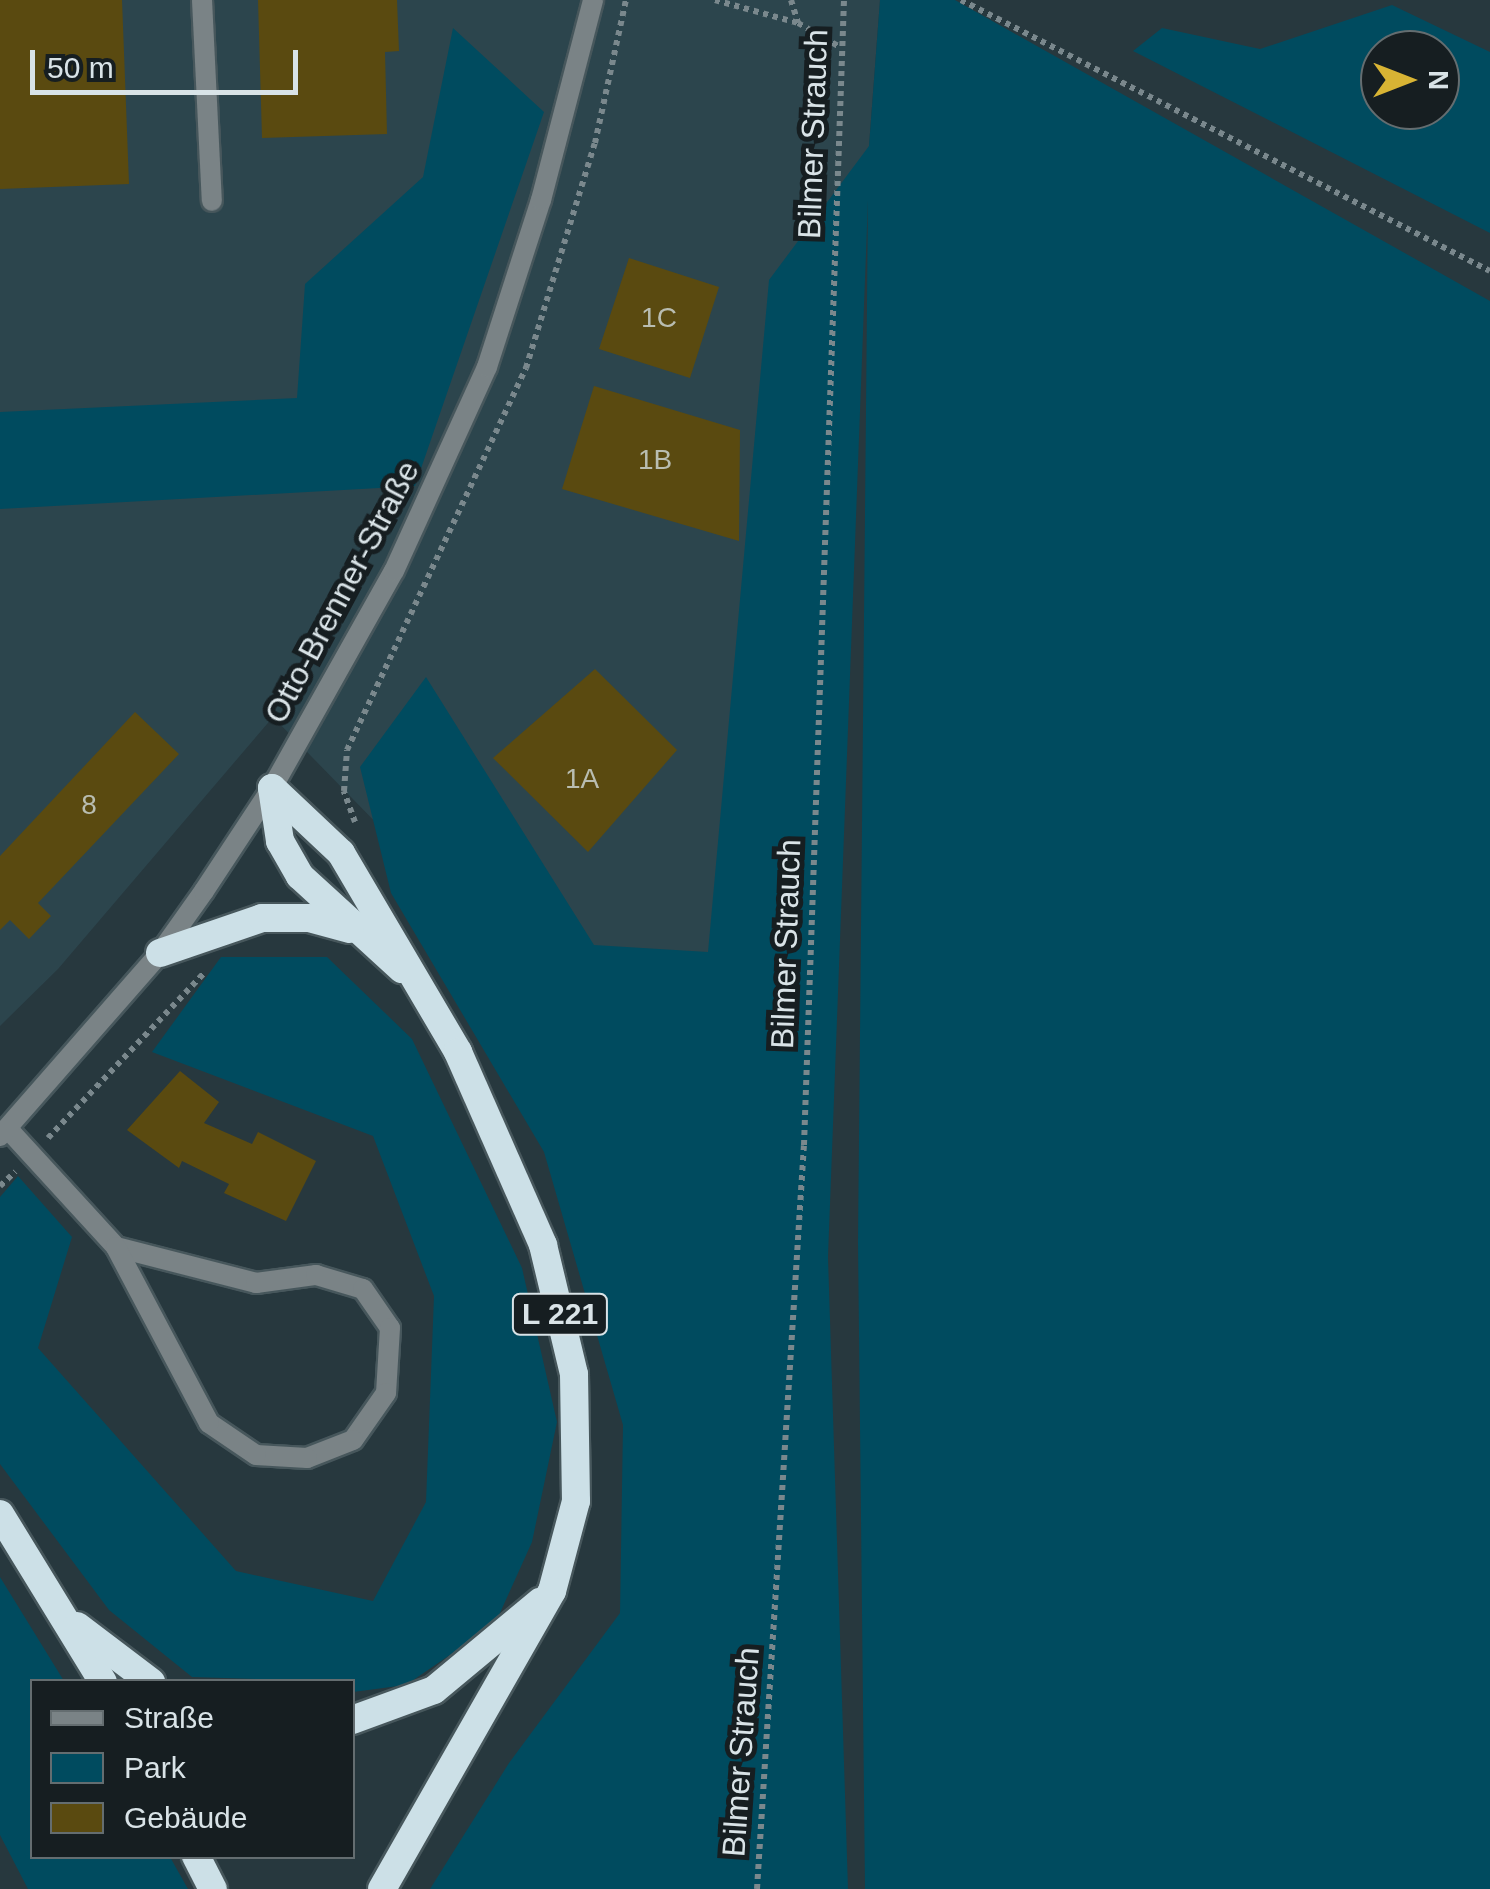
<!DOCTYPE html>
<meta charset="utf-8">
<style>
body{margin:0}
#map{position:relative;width:1490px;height:1889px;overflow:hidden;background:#27383e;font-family:Arial,sans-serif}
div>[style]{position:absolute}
.built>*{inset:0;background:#2c454d}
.green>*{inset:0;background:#004b5f}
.building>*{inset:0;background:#5a4a10}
.path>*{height:6px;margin-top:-3px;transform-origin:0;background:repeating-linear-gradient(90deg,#7a888d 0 5px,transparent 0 10px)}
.roads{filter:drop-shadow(2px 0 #47575c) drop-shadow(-2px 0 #47575c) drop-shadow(0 2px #47575c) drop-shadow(0 -2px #47575c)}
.service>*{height:20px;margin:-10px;padding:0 10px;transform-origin:10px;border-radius:10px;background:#7a8386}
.minor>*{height:20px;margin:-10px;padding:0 10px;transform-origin:10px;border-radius:10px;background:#7a8386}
.trunk>*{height:28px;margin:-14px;padding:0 14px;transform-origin:14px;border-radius:14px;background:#cce0e7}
span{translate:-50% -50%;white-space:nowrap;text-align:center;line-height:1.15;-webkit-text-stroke:10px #161e21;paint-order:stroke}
.number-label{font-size:28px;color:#b9bdb1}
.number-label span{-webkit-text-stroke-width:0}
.shield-label span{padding:2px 8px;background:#161e21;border:2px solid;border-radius:8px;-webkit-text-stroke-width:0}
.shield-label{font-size:30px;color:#d9e3e7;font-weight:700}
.street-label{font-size:32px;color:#d9e3e7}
.legend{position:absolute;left:30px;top:1679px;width:325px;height:180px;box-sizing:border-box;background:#161e21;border:2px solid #646d70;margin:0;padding:12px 18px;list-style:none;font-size:30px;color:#d9e3e7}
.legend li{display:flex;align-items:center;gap:20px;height:50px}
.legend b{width:50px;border:2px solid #646d70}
.north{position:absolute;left:1360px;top:30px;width:100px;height:100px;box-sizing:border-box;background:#161e21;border:2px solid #646d70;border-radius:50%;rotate:90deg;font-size:28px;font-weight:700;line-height:40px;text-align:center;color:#d9e3e7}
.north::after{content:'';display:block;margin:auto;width:35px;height:45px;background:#d8b434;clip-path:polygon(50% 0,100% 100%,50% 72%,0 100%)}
.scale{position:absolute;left:30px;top:50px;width:268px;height:45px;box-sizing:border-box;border:5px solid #d9e3e7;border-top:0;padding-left:12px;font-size:30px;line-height:35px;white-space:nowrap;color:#d9e3e7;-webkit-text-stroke:8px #161e21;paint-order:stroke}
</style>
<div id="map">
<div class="built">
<div style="clip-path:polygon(0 0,880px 0,869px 146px,734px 1032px,572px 1024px,273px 717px,58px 969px,0 1026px)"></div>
</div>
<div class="green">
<div style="clip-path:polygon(880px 0,955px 0,1490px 301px,1490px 1889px,865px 1889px,858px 1242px,868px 200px,828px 1257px,848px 1889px,430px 1889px,509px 1763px,620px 1613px,623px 1425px,544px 1152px,391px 893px,360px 767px,426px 677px,594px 945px,708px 952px,769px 280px,869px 146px)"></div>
<div style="clip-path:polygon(evenodd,1392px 5px,1490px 52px,1490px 233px,1133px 51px,1162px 28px,1260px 49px,1392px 5px,1440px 50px,1440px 110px,1380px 110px,1380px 50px,1440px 50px)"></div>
<div style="clip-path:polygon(453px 28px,544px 112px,415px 486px,0 509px,0 412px,297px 398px,305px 284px,423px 177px)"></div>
<div style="clip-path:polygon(221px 957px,327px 957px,412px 1039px,522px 1268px,557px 1422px,532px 1542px,495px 1624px,406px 1685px,353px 1692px,352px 1682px,192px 1677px,109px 1610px,0 1464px,0 1197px,18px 1176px,72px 1237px,38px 1348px,236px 1571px,373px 1601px,426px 1502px,434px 1296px,373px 1136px,152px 1052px)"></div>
<div style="clip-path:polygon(0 1577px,64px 1681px,32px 1682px,32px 1856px,170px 1857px,188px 1889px,28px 1889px,0 1835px)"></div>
</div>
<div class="building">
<div style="clip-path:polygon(0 0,122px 0,129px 184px,0 189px)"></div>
<div style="clip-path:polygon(258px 0,397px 0,399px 51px,385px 52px,387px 134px,262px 138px)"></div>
<div style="clip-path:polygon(629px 258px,719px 287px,690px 378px,599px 349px)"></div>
<div style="clip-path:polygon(594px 386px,740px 430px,739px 541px,562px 489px)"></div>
<div style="clip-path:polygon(595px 669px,677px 750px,588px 852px,493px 758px)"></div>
<div style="clip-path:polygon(135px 712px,179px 754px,38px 903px,51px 916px,29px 939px,10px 920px,0 930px,0 856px)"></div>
<div style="clip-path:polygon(180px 1071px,219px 1102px,204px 1123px,252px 1144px,258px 1132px,316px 1161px,286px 1221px,224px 1193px,229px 1184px,182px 1161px,179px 1168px,127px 1130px)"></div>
</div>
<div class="path">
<div style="left:715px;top:0;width:86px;rotate:15.5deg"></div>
<div style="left:791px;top:0;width:24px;rotate:73deg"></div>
<div style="left:798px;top:23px;width:48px;rotate:29.7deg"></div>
<div style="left:961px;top:0;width:594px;rotate:27.13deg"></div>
<div style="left:355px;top:822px;width:33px;rotate:-110deg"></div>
<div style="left:344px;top:791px;width:41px;rotate:-85.8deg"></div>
<div style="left:347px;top:750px;width:422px;rotate:-64.9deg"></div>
<div style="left:526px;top:368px;width:235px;rotate:-73deg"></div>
<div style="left:595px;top:143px;width:146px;rotate:-77.8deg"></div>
<div style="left:48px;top:1138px;width:227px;rotate:-46.6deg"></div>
<div style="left:0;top:1186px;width:21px;rotate:-43deg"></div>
<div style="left:757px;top:1889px;width:745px;rotate:-86.39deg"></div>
<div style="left:804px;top:1145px;width:1146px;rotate:-88deg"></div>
</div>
<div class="roads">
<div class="service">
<div style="left:202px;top:0;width:201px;rotate:87.2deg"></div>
<div style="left:8px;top:1129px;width:160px;rotate:47.5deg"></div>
<div style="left:116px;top:1247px;width:145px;rotate:14.4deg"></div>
<div style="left:256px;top:1283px;width:61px;rotate:-7.6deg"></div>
<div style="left:316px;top:1275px;width:49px;rotate:16.6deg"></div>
<div style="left:363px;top:1289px;width:47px;rotate:55.3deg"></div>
<div style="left:390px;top:1328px;width:65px;rotate:93.5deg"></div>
<div style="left:386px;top:1393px;width:57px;rotate:125.1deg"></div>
<div style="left:353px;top:1440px;width:49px;rotate:158.6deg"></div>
<div style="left:307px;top:1458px;width:51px;rotate:-176.6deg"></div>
<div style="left:256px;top:1455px;width:57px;rotate:-145.8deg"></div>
<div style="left:209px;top:1423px;width:199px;rotate:-117.9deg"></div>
</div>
<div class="minor">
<div style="left:0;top:1136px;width:243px;rotate:-48.8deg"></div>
<div style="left:160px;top:953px;width:76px;rotate:-54.6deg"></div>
<div style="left:204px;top:891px;width:123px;rotate:-56.6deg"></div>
<div style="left:272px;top:788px;width:249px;rotate:-60.7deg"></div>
<div style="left:394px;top:571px;width:224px;rotate:-65.5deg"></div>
<div style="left:487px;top:367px;width:176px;rotate:-72.1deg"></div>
<div style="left:541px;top:200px;width:207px;rotate:-75.4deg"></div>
</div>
<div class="trunk">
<div style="left:272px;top:788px;width:95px;rotate:43.3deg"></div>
<div style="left:341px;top:853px;width:231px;rotate:59.5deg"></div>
<div style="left:458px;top:1052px;width:211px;rotate:66.2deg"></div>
<div style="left:543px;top:1245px;width:133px;rotate:76.5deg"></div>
<div style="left:574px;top:1374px;width:127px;rotate:89.1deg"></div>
<div style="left:576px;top:1501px;width:93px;rotate:104.9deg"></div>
<div style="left:552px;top:1591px;width:343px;rotate:119.7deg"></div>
<div style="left:272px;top:788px;width:54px;rotate:81.4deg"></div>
<div style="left:280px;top:841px;width:40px;rotate:60.3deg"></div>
<div style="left:300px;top:876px;width:138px;rotate:42.4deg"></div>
<div style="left:160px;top:953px;width:108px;rotate:-18.9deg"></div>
<div style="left:262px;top:918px;width:47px"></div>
<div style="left:309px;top:918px;width:42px;rotate:15deg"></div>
<div style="left:0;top:1514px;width:197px;rotate:58.5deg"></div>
<div style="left:77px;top:1626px;width:93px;rotate:37.1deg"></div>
<div style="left:352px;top:1720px;width:87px;rotate:-20.1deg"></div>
<div style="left:434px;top:1690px;width:138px;rotate:-39.7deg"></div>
<div style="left:196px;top:1856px;width:37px;rotate:63deg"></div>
</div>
</div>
<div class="number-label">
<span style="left:659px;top:318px">1C</span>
<span style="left:655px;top:460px">1B</span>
<span style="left:582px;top:779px">1A</span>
<span style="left:89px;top:805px">8</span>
</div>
<div class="shield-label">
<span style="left:560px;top:1314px">L 221</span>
</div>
<div class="street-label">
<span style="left:813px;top:134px;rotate:-88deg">Bilmer Strauch</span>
<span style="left:342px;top:592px;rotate:-62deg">Otto-Brenner-Straße</span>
<span style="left:786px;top:944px;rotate:-88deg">Bilmer Strauch</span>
<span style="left:741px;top:1752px;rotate:-86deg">Bilmer Strauch</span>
</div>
<ul class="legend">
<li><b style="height:12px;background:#7a8386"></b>Straße</li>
<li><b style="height:28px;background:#004b5f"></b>Park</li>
<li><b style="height:28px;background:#5a4a10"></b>Gebäude</li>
</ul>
<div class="north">N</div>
<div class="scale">50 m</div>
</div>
